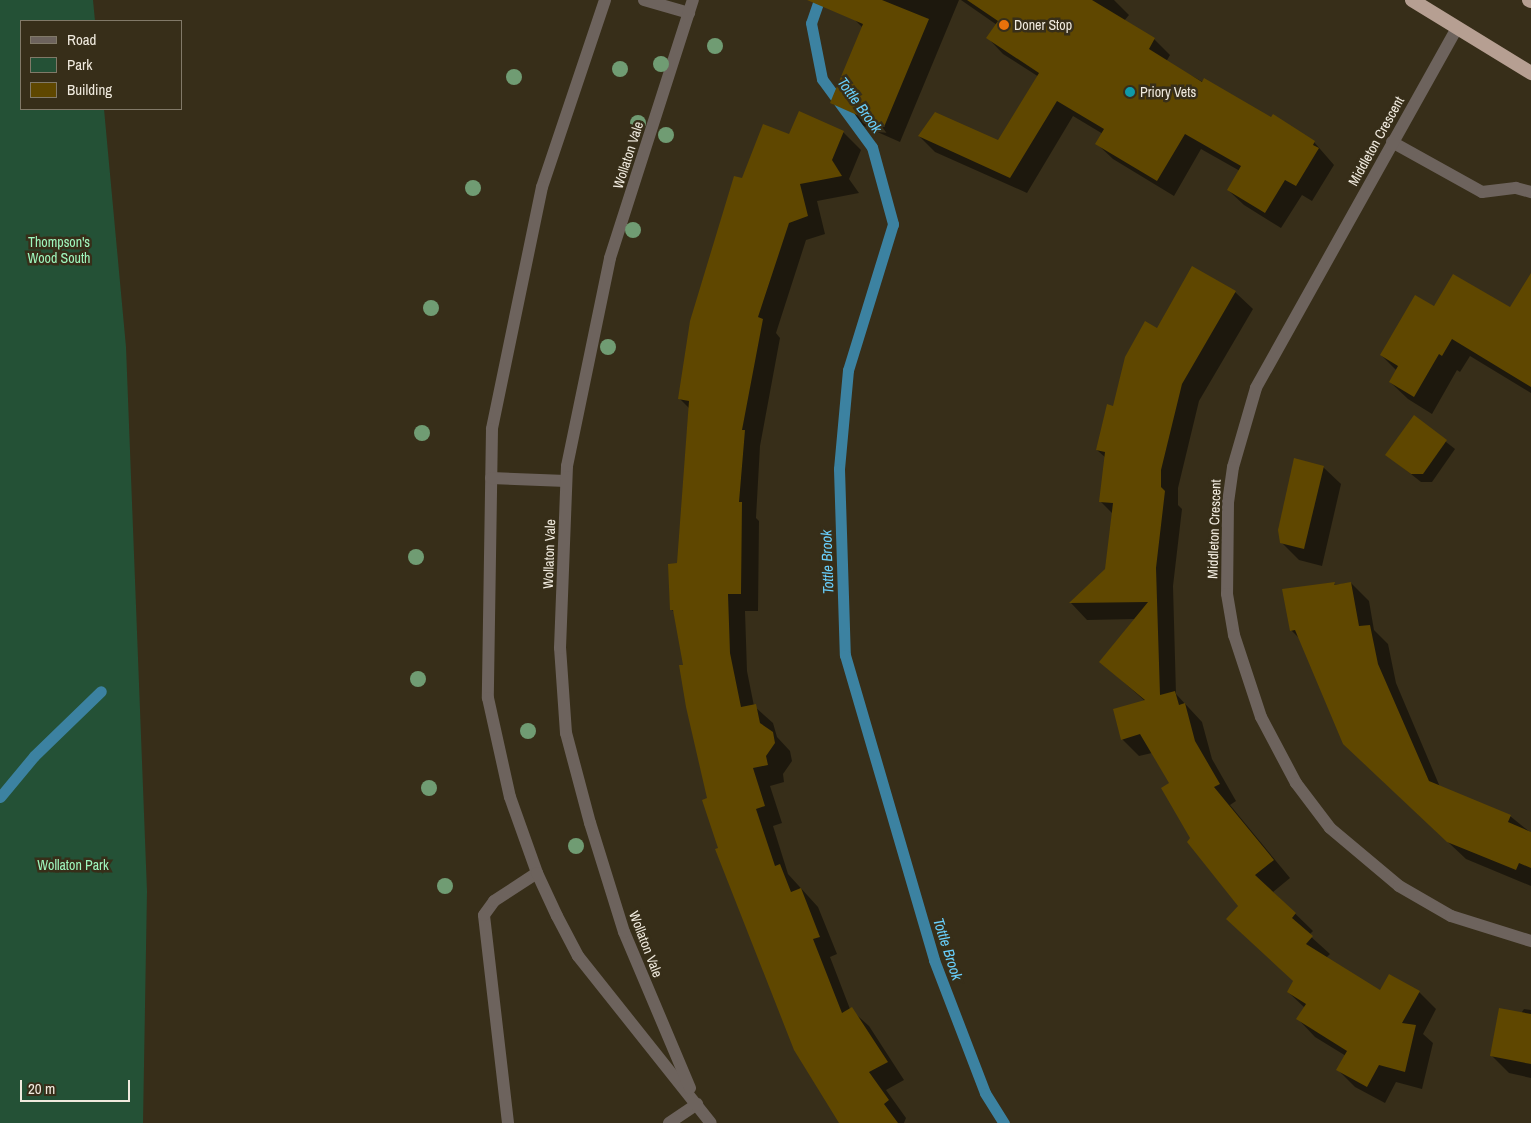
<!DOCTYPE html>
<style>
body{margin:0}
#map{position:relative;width:1531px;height:1123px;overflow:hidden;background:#372e19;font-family:"Archivo Narrow",sans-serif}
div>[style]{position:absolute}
.green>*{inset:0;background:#245136}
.shadow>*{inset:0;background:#0007}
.stream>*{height:11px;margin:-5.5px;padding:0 5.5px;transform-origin:5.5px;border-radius:5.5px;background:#3c82a1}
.building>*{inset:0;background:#5f4700}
.service>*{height:12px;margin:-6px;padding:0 6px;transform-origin:6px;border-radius:6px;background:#6d635d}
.minor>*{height:12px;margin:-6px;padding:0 6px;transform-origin:6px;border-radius:6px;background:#6d635d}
.tertiary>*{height:12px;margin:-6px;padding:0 6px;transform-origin:6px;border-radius:6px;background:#6d635d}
.trunk>*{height:14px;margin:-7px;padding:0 7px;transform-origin:7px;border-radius:7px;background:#b69f92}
.trees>*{width:16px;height:16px;margin:-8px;border-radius:50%;background:#709c73}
.dots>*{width:14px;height:14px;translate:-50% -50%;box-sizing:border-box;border:2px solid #372e19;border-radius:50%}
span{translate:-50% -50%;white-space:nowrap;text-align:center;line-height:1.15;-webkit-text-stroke:5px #372e19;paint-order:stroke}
.poi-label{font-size:14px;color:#f0eade}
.left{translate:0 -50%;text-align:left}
.street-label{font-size:14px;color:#f0eade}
.park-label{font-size:14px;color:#9ff6bd}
.water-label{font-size:15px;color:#69cffc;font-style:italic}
.legend{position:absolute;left:20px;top:20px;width:162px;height:90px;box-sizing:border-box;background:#372e19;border:1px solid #817968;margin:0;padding:6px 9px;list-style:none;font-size:15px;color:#f0eade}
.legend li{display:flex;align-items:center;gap:10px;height:25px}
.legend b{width:25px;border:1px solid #817968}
.scale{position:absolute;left:20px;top:1080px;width:110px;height:22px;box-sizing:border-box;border:2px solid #f0eade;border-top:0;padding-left:6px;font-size:15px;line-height:18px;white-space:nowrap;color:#f0eade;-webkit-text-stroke:4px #372e19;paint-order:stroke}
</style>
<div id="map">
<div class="green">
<div style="clip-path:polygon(0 0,93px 0,95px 21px,21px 21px,21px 109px,104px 109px,126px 347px,147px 891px,143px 1123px,0 1123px)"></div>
</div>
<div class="shadow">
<div style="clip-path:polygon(862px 0,959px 0,900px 142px,848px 119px,832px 103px,863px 28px,854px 19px)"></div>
<div style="clip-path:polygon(961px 0,1114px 0,1129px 15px,1124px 21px,1154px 39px,1170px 55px,1166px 62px,1314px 142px,1334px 165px,1312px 201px,1302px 195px,1281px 228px,1244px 205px,1228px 190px,1240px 171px,1201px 149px,1174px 196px,1113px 159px,1097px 144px,1103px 134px,1073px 116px,1027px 193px,935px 152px,919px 136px,999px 142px,1039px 77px,1003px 54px,988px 38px,997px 25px)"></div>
<div style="clip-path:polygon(843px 132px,861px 150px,849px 179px,859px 193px,817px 201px,825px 234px,806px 240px,776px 333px,780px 338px,760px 446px,756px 518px,759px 521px,758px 611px,745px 611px,747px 671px,754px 706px,773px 723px,777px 737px,790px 751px,792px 761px,783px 774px,784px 782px,770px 786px,782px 823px,773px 826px,788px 874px,818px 907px,837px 954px,830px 957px,850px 1009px,869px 1026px,904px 1080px,886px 1090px,906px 1118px,904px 1123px,841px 1123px,796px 1050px,716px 850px,719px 849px,675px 613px,671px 609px,679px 565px,690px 409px,679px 398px,743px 180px,789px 136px)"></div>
<div style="clip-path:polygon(1531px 291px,1531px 393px,1470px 356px,1460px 372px,1457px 370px,1432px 414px,1408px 399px,1390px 382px,1397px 371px,1381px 355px,1435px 307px,1511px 309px)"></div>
<div style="clip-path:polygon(1235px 292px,1253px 309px,1199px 401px,1178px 488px,1178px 505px,1182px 509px,1173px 586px,1176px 694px,1202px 722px,1212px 759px,1236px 801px,1230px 805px,1290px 878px,1273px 892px,1313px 931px,1309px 935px,1330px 954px,1326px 958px,1381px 992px,1419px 992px,1436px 1009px,1423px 1034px,1433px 1043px,1422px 1089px,1396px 1082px,1385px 1103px,1355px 1087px,1338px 1070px,1346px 1056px,1315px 1037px,1298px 1019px,1305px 1008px,1288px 992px,1294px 982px,1192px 839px,1171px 784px,1152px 753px,1139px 756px,1122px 739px,1145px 701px,1101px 662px,1136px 619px,1087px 620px,1071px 603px,1106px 570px,1113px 514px,1101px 502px,1106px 458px,1097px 450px,1114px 407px,1157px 330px)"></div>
<div style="clip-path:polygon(1414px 417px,1455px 449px,1432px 482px,1421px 482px,1387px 455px)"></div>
<div style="clip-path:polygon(1323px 467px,1341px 484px,1322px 566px,1299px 560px,1281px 542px)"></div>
<div style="clip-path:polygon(1351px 583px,1369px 601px,1374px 630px,1388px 644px,1396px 683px,1440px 787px,1510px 816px,1531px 833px,1531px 886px,1466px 859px,1362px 761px,1301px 640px,1291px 630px,1284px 590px)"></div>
<div style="clip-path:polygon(1524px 1009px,1531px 1010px,1531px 1078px,1509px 1073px,1492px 1056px)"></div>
</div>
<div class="stream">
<div style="left:819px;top:0;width:24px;rotate:109deg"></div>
<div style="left:811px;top:23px;width:57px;rotate:78.9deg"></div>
<div style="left:822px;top:79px;width:84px;rotate:53.7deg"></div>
<div style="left:872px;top:147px;width:80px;rotate:74.7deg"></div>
<div style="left:893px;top:224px;width:153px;rotate:107.1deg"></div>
<div style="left:848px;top:370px;width:99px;rotate:95.2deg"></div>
<div style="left:839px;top:469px;width:186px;rotate:88.2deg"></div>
<div style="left:845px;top:655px;width:318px;rotate:73.7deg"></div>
<div style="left:934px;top:960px;width:142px;rotate:69deg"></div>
<div style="left:985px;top:1093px;width:36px;rotate:58deg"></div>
<div style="left:0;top:797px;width:53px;rotate:-50.3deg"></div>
<div style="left:34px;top:756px;width:93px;rotate:-44.1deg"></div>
</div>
<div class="building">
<div style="clip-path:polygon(807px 0,882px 0,929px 19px,884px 127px,830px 103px,863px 24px)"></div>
<div style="clip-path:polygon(967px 0,1092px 0,1155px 38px,1149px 49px,1202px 82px,1204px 78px,1271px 117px,1273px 114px,1315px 141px,1313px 145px,1319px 148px,1296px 186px,1285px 180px,1265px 213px,1227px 190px,1241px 166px,1185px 134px,1157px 181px,1095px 144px,1104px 129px,1057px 101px,1010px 178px,918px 136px,935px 112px,998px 140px,1039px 73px,986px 38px,998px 21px)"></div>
<div style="clip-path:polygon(799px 111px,844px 131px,832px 160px,842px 176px,800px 184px,808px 216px,789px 223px,758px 317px,763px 319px,742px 430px,745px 430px,739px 502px,742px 502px,741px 594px,728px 594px,730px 653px,741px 707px,756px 704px,760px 723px,773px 732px,775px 743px,766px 756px,768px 765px,753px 768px,765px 806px,756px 809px,775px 866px,780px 864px,791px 892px,801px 888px,820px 937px,813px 939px,842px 1013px,852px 1007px,888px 1062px,869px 1072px,889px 1100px,884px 1104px,898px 1123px,839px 1123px,794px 1050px,715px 849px,718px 848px,702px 800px,707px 798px,686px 707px,679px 665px,683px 665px,673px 610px,670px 610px,668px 564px,677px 563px,689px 401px,678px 399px,690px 321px,734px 176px,742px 178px,763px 124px,789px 134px)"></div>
<div style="clip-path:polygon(1192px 266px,1236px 291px,1182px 384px,1161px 470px,1161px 487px,1165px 491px,1156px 568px,1160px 695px,1175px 691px,1179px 705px,1185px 703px,1195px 741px,1220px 784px,1214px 787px,1274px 860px,1255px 875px,1296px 913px,1292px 918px,1313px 936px,1306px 944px,1380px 990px,1389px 974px,1420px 991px,1402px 1023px,1416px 1025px,1405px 1072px,1379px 1065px,1367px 1087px,1336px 1070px,1347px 1051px,1296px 1019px,1306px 1004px,1287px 992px,1293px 981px,1226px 919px,1238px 906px,1187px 842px,1190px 838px,1161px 788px,1169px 783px,1140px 734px,1121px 740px,1113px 709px,1145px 700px,1099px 662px,1148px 602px,1069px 603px,1105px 569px,1113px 503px,1099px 502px,1105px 452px,1096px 450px,1107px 404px,1113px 406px,1125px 357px,1145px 321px,1157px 328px)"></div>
<div style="clip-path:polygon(1531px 273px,1531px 387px,1452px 339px,1442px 356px,1439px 354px,1414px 397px,1389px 382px,1398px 366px,1380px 355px,1415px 295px,1434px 306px,1453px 274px,1510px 307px)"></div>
<div style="clip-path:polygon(1414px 415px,1447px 440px,1423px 474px,1411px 474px,1385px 455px)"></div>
<div style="clip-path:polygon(1294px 458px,1324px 466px,1304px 549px,1280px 543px,1278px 530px)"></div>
<div style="clip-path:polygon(1335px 582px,1334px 585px,1351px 582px,1359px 626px,1370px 625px,1378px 664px,1429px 781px,1511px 815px,1508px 822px,1531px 832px,1531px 868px,1519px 863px,1516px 870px,1447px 842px,1343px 744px,1295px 630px,1290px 631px,1282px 589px)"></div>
<div style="clip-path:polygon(1499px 1008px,1531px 1014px,1531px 1064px,1490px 1056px)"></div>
</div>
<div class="service">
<div style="left:1392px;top:142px;width:103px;rotate:29.1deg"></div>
<div style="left:1482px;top:192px;width:34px;rotate:-7deg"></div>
<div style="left:1516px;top:188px;width:16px;rotate:15deg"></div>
<div style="left:508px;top:1123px;width:209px;rotate:-96.6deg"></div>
<div style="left:484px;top:915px;width:17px;rotate:-54deg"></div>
<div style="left:494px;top:901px;width:51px;rotate:-33.1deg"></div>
</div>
<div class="minor">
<div style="left:1457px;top:28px;width:412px;rotate:119.2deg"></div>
<div style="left:1256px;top:388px;width:82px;rotate:106.2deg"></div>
<div style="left:1233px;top:467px;width:36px;rotate:98deg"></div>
<div style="left:1228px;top:503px;width:91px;rotate:90.6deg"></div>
<div style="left:1227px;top:594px;width:42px;rotate:80.3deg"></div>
<div style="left:1234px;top:635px;width:86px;rotate:71.8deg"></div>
<div style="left:1261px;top:717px;width:75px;rotate:62.1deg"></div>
<div style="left:1296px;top:783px;width:56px;rotate:52.9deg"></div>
<div style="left:1330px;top:828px;width:90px;rotate:40deg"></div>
<div style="left:1399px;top:886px;width:60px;rotate:30deg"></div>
<div style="left:1451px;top:916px;width:84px;rotate:17.4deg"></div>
<div style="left:669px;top:1123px;width:34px;rotate:-34deg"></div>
</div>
<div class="tertiary">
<div style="left:605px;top:0;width:197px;rotate:108.6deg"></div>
<div style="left:542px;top:187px;width:247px;rotate:101.7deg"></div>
<div style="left:492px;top:429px;width:269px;rotate:90.9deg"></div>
<div style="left:488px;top:698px;width:101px;rotate:77.5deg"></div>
<div style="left:510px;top:797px;width:81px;rotate:70.4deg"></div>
<div style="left:537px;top:873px;width:47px;rotate:65.1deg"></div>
<div style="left:557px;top:916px;width:45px;rotate:62.3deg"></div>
<div style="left:578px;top:956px;width:213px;rotate:51.5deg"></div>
<div style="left:644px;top:0;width:47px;rotate:16.1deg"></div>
<div style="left:491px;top:478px;width:75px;rotate:2.3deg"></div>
<div style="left:690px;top:1088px;width:169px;rotate:-112.9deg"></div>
<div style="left:624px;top:932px;width:114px;rotate:-107.3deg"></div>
<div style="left:590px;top:823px;width:93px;rotate:-104.9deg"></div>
<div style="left:566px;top:733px;width:85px;rotate:-94deg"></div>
<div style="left:560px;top:648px;width:182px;rotate:-87.8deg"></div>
<div style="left:567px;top:466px;width:212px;rotate:-78.3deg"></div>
<div style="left:610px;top:258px;width:271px;rotate:-72.2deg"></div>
</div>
<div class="trunk">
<div style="left:1412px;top:0;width:140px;rotate:31.5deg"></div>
<div style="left:1529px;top:0;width:2px;rotate:27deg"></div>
</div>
<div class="trees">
<div style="left:715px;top:46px"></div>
<div style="left:661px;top:64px"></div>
<div style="left:620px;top:69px"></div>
<div style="left:514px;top:77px"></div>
<div style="left:638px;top:123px"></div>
<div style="left:666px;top:135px"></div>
<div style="left:473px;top:188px"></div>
<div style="left:633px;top:230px"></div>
<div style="left:431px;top:308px"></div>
<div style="left:608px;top:347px"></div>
<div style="left:422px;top:433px"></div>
<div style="left:416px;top:557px"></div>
<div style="left:418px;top:679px"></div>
<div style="left:528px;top:731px"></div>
<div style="left:429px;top:788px"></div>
<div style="left:576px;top:846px"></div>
<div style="left:445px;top:886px"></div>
</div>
<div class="dots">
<div style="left:1004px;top:25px;background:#e8710a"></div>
<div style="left:1130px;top:92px;background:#0f9aa8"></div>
</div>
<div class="poi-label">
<span class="left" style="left:1014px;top:25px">Doner Stop</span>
<span class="left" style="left:1140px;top:92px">Priory Vets</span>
</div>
<div class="street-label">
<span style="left:1376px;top:141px;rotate:-61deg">Middleton Crescent</span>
<span style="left:628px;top:155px;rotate:-72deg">Wollaton Vale</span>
<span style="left:1214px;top:529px;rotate:-88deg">Middleton Crescent</span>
<span style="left:549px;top:554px;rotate:-88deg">Wollaton Vale</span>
<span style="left:646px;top:944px;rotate:69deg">Wollaton Vale</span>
</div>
<div class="park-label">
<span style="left:59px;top:250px">Thompson's<br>Wood South</span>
<span style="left:73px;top:865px">Wollaton Park</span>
</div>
<div class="water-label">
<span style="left:860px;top:105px;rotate:54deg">Tottle Brook</span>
<span style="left:827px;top:562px;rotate:-92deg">Tottle Brook</span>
<span style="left:948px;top:949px;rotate:72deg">Tottle Brook</span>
</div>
<ul class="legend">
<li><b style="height:6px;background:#6d635d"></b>Road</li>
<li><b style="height:14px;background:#245136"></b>Park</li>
<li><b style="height:14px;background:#5f4700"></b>Building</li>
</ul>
<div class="scale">20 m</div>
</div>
